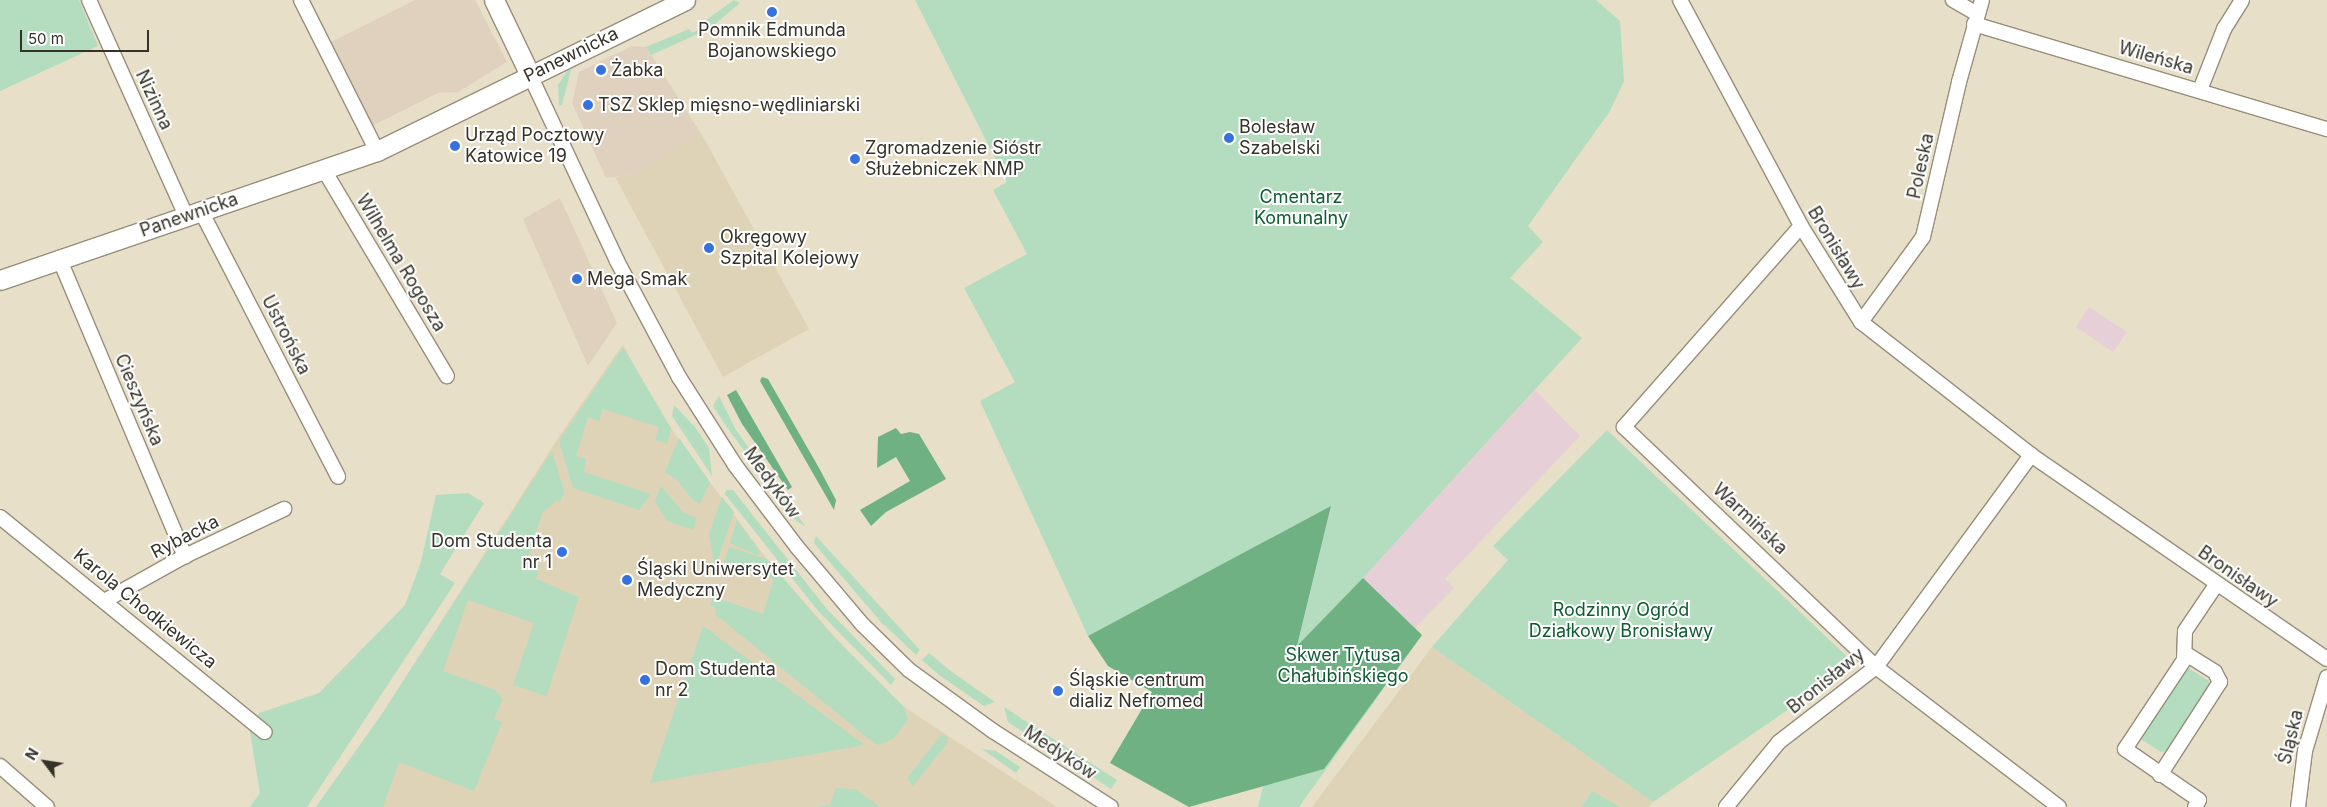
<!DOCTYPE html>
<meta charset="utf-8">
<style>
body{margin:0}
#map{position:relative;width:2327px;height:807px;overflow:hidden;background:#e8dfc9;font-family:Inter,sans-serif}
div>[style]{position:absolute}
.commercial>*{inset:0;background:#e0d1be}
.industrial>*{inset:0;background:#e7cfd7}
.built>*{inset:0;background:#ded3b6}
.green>*{inset:0;background:#b3ddbe}
.forest>*{inset:0;background:#6fb183}
.roads{filter:drop-shadow(1px 0 #968e7a) drop-shadow(-1px 0 #968e7a) drop-shadow(0 1px #968e7a) drop-shadow(0 -1px #968e7a)}
.street>*{height:14px;margin:-7px;padding:0 7px;transform-origin:7px;border-radius:7px;background:#fff}
.secondary>*{height:19px;margin:-9.5px;padding:0 9.5px;transform-origin:9.5px;border-radius:9.5px;background:#fff}
.dots>*{width:14px;height:14px;translate:-50% -50%;box-sizing:border-box;border:2px solid #fff;border-radius:50%}
span{translate:-50% -50%;white-space:nowrap;text-align:center;line-height:1.15;-webkit-text-stroke:4px #fff;paint-order:stroke}
.poi-label{font-size:18px;color:#353229}
.left{translate:0 -50%;text-align:left}
.right{translate:-100% -50%;text-align:right}
.street-label{font-size:18px;color:#353229}
.park-label{font-size:18px;color:#0f5c32}
.north{position:absolute;left:20px;top:737px;width:50px;height:50px;-webkit-text-stroke:4px #fff;paint-order:stroke;rotate:301deg;font-size:14px;font-weight:700;line-height:20px;text-align:center;color:#353229}
.north::after{content:'';display:block;margin:auto;width:18px;height:22px;background:#353229;clip-path:polygon(50% 0,100% 100%,50% 72%,0 100%)}
.scale{position:absolute;left:20px;top:30px;width:129px;height:22px;box-sizing:border-box;border:2px solid #353229;border-top:0;padding-left:6px;font-size:15px;line-height:18px;white-space:nowrap;color:#353229;-webkit-text-stroke:4px #fff;paint-order:stroke}
</style>
<div id="map">
<div class="commercial">
<div style="clip-path:polygon(415px 0,475px 0,507px 62px,458px 92px,438px 93px,372px 126px,329px 43px)"></div>
<div style="clip-path:polygon(632px 46px,646px 47px,702px 135px,634px 174px,606px 178px,572px 103px,579px 72px)"></div>
<div style="clip-path:polygon(560px 198px,617px 323px,588px 366px,523px 219px)"></div>
</div>
<div class="industrial">
<div style="clip-path:polygon(2089px 307px,2127px 332px,2113px 352px,2076px 327px)"></div>
<div style="clip-path:polygon(1535px 390px,1580px 436px,1445px 579px,1454px 588px,1415px 628px,1363px 578px)"></div>
</div>
<div class="built">
<div style="clip-path:polygon(702px 135px,809px 329px,723px 377px,615px 177px,634px 174px)"></div>
<div style="clip-path:polygon(623px 344px,654px 404px,692px 458px,772px 566px,861px 666px,904px 707px,1057px 807px,316px 807px,382px 714px,560px 435px)"></div>
<div style="clip-path:polygon(1432px 647px,1653px 802px,1649px 807px,1312px 807px)"></div>
</div>
<div class="green">
<div style="clip-path:polygon(0 0,79px 0,98px 46px,0 91px)"></div>
<div style="clip-path:polygon(734px 0,740px 3px,709px 29px,651px 55px,646px 47px,689px 29px,692px 33px,707px 25px,706px 20px)"></div>
<div style="clip-path:polygon(915px 0,1596px 0,1620px 21px,1624px 81px,1610px 111px,1528px 226px,1543px 242px,1510px 278px,1582px 338px,1363px 578px,1422px 635px,1299px 807px,1258px 807px,1331px 507px,1088px 636px,980px 401px,1015px 382px,964px 288px,1027px 254px,993px 190px,1007px 182px)"></div>
<div style="clip-path:polygon(568px 70px,571px 70px,562px 105px,559px 106px,558px 85px)"></div>
<div style="clip-path:polygon(623px 347px,671px 428px,667px 444px,655px 440px,659px 427px,603px 409px,599px 421px,588px 417px,576px 456px,586px 459px,584px 472px,651px 494px,639px 510px,573px 488px,559px 441px)"></div>
<div style="clip-path:polygon(719px 396px,736px 430px,806px 527px,796px 521px,726px 426px,713px 406px)"></div>
<div style="clip-path:polygon(674px 405px,695px 427px,709px 448px,712px 476px,672px 416px)"></div>
<div style="clip-path:polygon(1607px 430px,1855px 664px,1653px 802px,1432px 647px,1508px 560px,1493px 546px)"></div>
<div style="clip-path:polygon(679px 438px,710px 482px,700px 504px,693px 500px,677px 480px,665px 472px)"></div>
<div style="clip-path:polygon(552px 451px,564px 491px,561px 501px,555px 501px,542px 514px,527px 561px,540px 565px,536px 579px,579px 597px,548px 692px,546px 696px,513px 685px,534px 623px,468px 600px,443px 671px,495px 690px,503px 699px,494px 719px,502px 722px,474px 791px,399px 762px,383px 807px,316px 807px,382px 714px)"></div>
<div style="clip-path:polygon(661px 486px,683px 512px,696px 518px,694px 530px,667px 521px,655px 501px)"></div>
<div style="clip-path:polygon(726px 490px,733px 490px,826px 608px,895px 679px,891px 685px,819px 612px,725px 494px)"></div>
<div style="clip-path:polygon(468px 493px,484px 503px,440px 574px,455px 583px,307px 807px,250px 807px,260px 793px,250px 732px,259px 713px,319px 693px,405px 605px,421px 562px,436px 495px)"></div>
<div style="clip-path:polygon(722px 497px,734px 512px,715px 568px,709px 534px)"></div>
<div style="clip-path:polygon(737px 520px,760px 552px,758px 555px,730px 543px)"></div>
<div style="clip-path:polygon(816px 536px,920px 650px,916px 655px,881px 622px,833px 566px,814px 543px)"></div>
<div style="clip-path:polygon(729px 547px,767px 559px,831px 634px,904px 707px,908px 720px,893px 739px,879px 745px,874px 743px,715px 614px,716px 608px,710px 605px,716px 590px,714px 597px,763px 614px,774px 579px,724px 562px)"></div>
<div style="clip-path:polygon(703px 626px,865px 745px,650px 783px)"></div>
<div style="clip-path:polygon(929px 653px,952px 672px,995px 702px,984px 706px,939px 675px,922px 660px)"></div>
<div style="clip-path:polygon(2187px 667px,2209px 681px,2210px 686px,2166px 751px,2161px 752px,2139px 738px)"></div>
<div style="clip-path:polygon(1004px 707px,1117px 780px,1111px 789px,1008px 722px)"></div>
<div style="clip-path:polygon(942px 734px,948px 738px,948px 742px,913px 786px,907px 778px)"></div>
<div style="clip-path:polygon(982px 749px,996px 751px,1020px 767px,1016px 773px)"></div>
<div style="clip-path:polygon(836px 788px,855px 789px,880px 807px,818px 807px,830px 805px)"></div>
<div style="clip-path:polygon(1592px 791px,1620px 807px,1582px 807px)"></div>
</div>
<div class="forest">
<div style="clip-path:polygon(762px 377px,768px 379px,819px 468px,836px 500px,834px 510px,760px 381px)"></div>
<div style="clip-path:polygon(736px 390px,792px 487px,788px 490px,742px 424px,727px 395px)"></div>
<div style="clip-path:polygon(896px 428px,901px 434px,910px 432px,919px 434px,946px 479px,886px 512px,871px 526px,860px 510px,910px 481px,896px 457px,877px 468px,878px 437px)"></div>
<div style="clip-path:polygon(1331px 506px,1297px 646px,1363px 578px,1422px 635px,1324px 769px,1189px 807px,1110px 763px,1152px 692px,1108px 666px,1088px 636px)"></div>
</div>
<div class="roads">
<div class="street">
<div style="left:89px;top:0;width:237px;rotate:65.8deg"></div>
<div style="left:301px;top:0;width:169px;rotate:63.3deg"></div>
<div style="left:1680px;top:0;width:256px;rotate:61.8deg"></div>
<div style="left:1801px;top:226px;width:113px;rotate:58deg"></div>
<div style="left:1861px;top:322px;width:216px;rotate:38deg"></div>
<div style="left:2031px;top:455px;width:359px;rotate:34.6deg"></div>
<div style="left:1953px;top:0;width:28px;rotate:30deg"></div>
<div style="left:1974px;top:24px;width:368px;rotate:16.6deg"></div>
<div style="left:530px;top:75px;width:205px;rotate:64.9deg"></div>
<div style="left:617px;top:261px;width:132px;rotate:61.9deg"></div>
<div style="left:679px;top:377px;width:104px;rotate:57.5deg"></div>
<div style="left:735px;top:465px;width:103px;rotate:52.9deg"></div>
<div style="left:797px;top:547px;width:102px;rotate:49.8deg"></div>
<div style="left:863px;top:625px;width:64px;rotate:44.4deg"></div>
<div style="left:909px;top:670px;width:104px;rotate:36deg"></div>
<div style="left:993px;top:731px;width:140px;rotate:32.8deg"></div>
<div style="left:2200px;top:90px;width:66px;rotate:-68.5deg"></div>
<div style="left:2224px;top:29px;width:34px;rotate:-58deg"></div>
<div style="left:324px;top:170px;width:240px;rotate:59.2deg"></div>
<div style="left:201px;top:211px;width:299px;rotate:62.7deg"></div>
<div style="left:1801px;top:226px;width:268px;rotate:131.4deg"></div>
<div style="left:1624px;top:427px;width:348px;rotate:43.6deg"></div>
<div style="left:1876px;top:667px;width:230px;rotate:37.4deg"></div>
<div style="left:59px;top:258px;width:324px;rotate:67.1deg"></div>
<div style="left:1861px;top:322px;width:105px;rotate:-53.9deg"></div>
<div style="left:1923px;top:237px;width:159px;rotate:-76.9deg"></div>
<div style="left:1959px;top:82px;width:85px;rotate:-74.3deg"></div>
<div style="left:0;top:517px;width:341px;rotate:39.1deg"></div>
<div style="left:106px;top:600px;width:90px;rotate:-29.1deg"></div>
<div style="left:185px;top:556px;width:110px;rotate:-25.4deg"></div>
<div style="left:0;top:766px;width:62px;rotate:41.1deg"></div>
<div style="left:2160px;top:775px;width:111px;rotate:-57.2deg"></div>
<div style="left:2220px;top:682px;width:11px;rotate:-117deg"></div>
<div style="left:2215px;top:672px;width:34px;rotate:-148deg"></div>
<div style="left:1726px;top:807px;width:84px;rotate:-50.8deg"></div>
<div style="left:1779px;top:742px;width:123px;rotate:-37.7deg"></div>
<div style="left:1876px;top:667px;width:263px;rotate:-53.8deg"></div>
<div style="left:2195px;top:807px;width:8px;rotate:-60deg"></div>
<div style="left:2199px;top:800px;width:90px;rotate:-145.4deg"></div>
<div style="left:2125px;top:749px;width:107px;rotate:-56.5deg"></div>
<div style="left:2184px;top:660px;width:29px;rotate:-88deg"></div>
<div style="left:2185px;top:631px;width:55px;rotate:-56deg"></div>
<div style="left:2298px;top:807px;width:56px;rotate:-82.9deg"></div>
<div style="left:2305px;top:751px;width:77px;rotate:-73.4deg"></div>
</div>
<div class="secondary">
<div style="left:494px;top:0;width:83px;rotate:64.4deg"></div>
<div style="left:0;top:280px;width:398px;rotate:-18.9deg"></div>
<div style="left:377px;top:151px;width:343px;rotate:-26.1deg"></div>
</div>
</div>
<div class="dots">
<div style="left:772px;top:12px;background:#3572e0"></div>
<div style="left:601px;top:70px;background:#3572e0"></div>
<div style="left:588px;top:105px;background:#3572e0"></div>
<div style="left:1229px;top:138px;background:#3572e0"></div>
<div style="left:455px;top:146px;background:#3572e0"></div>
<div style="left:855px;top:159px;background:#3572e0"></div>
<div style="left:709px;top:248px;background:#3572e0"></div>
<div style="left:577px;top:279px;background:#3572e0"></div>
<div style="left:562px;top:552px;background:#3572e0"></div>
<div style="left:627px;top:580px;background:#3572e0"></div>
<div style="left:645px;top:680px;background:#3572e0"></div>
<div style="left:1058px;top:691px;background:#3572e0"></div>
</div>
<div class="poi-label">
<span style="left:772px;top:41px">Pomnik Edmunda<br>Bojanowskiego</span>
<span class="left" style="left:611px;top:70px">Żabka</span>
<span class="left" style="left:598px;top:105px">TSZ Sklep mięsno-wędliniarski</span>
<span class="left" style="left:1239px;top:138px">Bolesław<br>Szabelski</span>
<span class="left" style="left:465px;top:146px">Urząd Pocztowy<br>Katowice 19</span>
<span class="left" style="left:865px;top:159px">Zgromadzenie Sióstr<br>Służebniczek NMP</span>
<span class="left" style="left:720px;top:248px">Okręgowy<br>Szpital Kolejowy</span>
<span class="left" style="left:587px;top:279px">Mega Smak</span>
<span class="right" style="left:552px;top:552px">Dom Studenta<br>nr 1</span>
<span class="left" style="left:637px;top:580px">Śląski Uniwersytet<br>Medyczny</span>
<span class="left" style="left:655px;top:680px">Dom Studenta<br>nr 2</span>
<span class="left" style="left:1069px;top:691px">Śląskie centrum<br>dializ Nefromed</span>
</div>
<div class="street-label">
<span style="left:571px;top:55px;rotate:-26deg">Panewnicka</span>
<span style="left:2156px;top:58px;rotate:16deg">Wileńska</span>
<span style="left:154px;top:100px;rotate:65deg">Nizinna</span>
<span style="left:1921px;top:166px;rotate:-78deg">Poleska</span>
<span style="left:189px;top:215px;rotate:-19deg">Panewnicka</span>
<span style="left:1836px;top:248px;rotate:59deg">Bronisławy</span>
<span style="left:401px;top:263px;rotate:59deg">Wilhelma Rogosza</span>
<span style="left:286px;top:335px;rotate:63deg">Ustrońska</span>
<span style="left:139px;top:400px;rotate:67deg">Cieszyńska</span>
<span style="left:772px;top:483px;rotate:54deg">Medyków</span>
<span style="left:1750px;top:519px;rotate:43deg">Warmińska</span>
<span style="left:185px;top:537px;rotate:-27deg">Rybacka</span>
<span style="left:2238px;top:577px;rotate:35deg">Bronisławy</span>
<span style="left:145px;top:609px;rotate:39deg">Karola Chodkiewicza</span>
<span style="left:1826px;top:681px;rotate:-39deg">Bronisławy</span>
<span style="left:2291px;top:737px;rotate:-77deg">Śląska</span>
<span style="left:1060px;top:753px;rotate:33deg">Medyków</span>
</div>
<div class="park-label">
<span style="left:1301px;top:208px">Cmentarz<br>Komunalny</span>
<span style="left:1621px;top:621px">Rodzinny Ogród<br>Działkowy Bronisławy</span>
<span style="left:1343px;top:666px">Skwer Tytusa<br>Chałubińskiego</span>
</div>
<div class="north">N</div>
<div class="scale">50 m</div>
</div>
